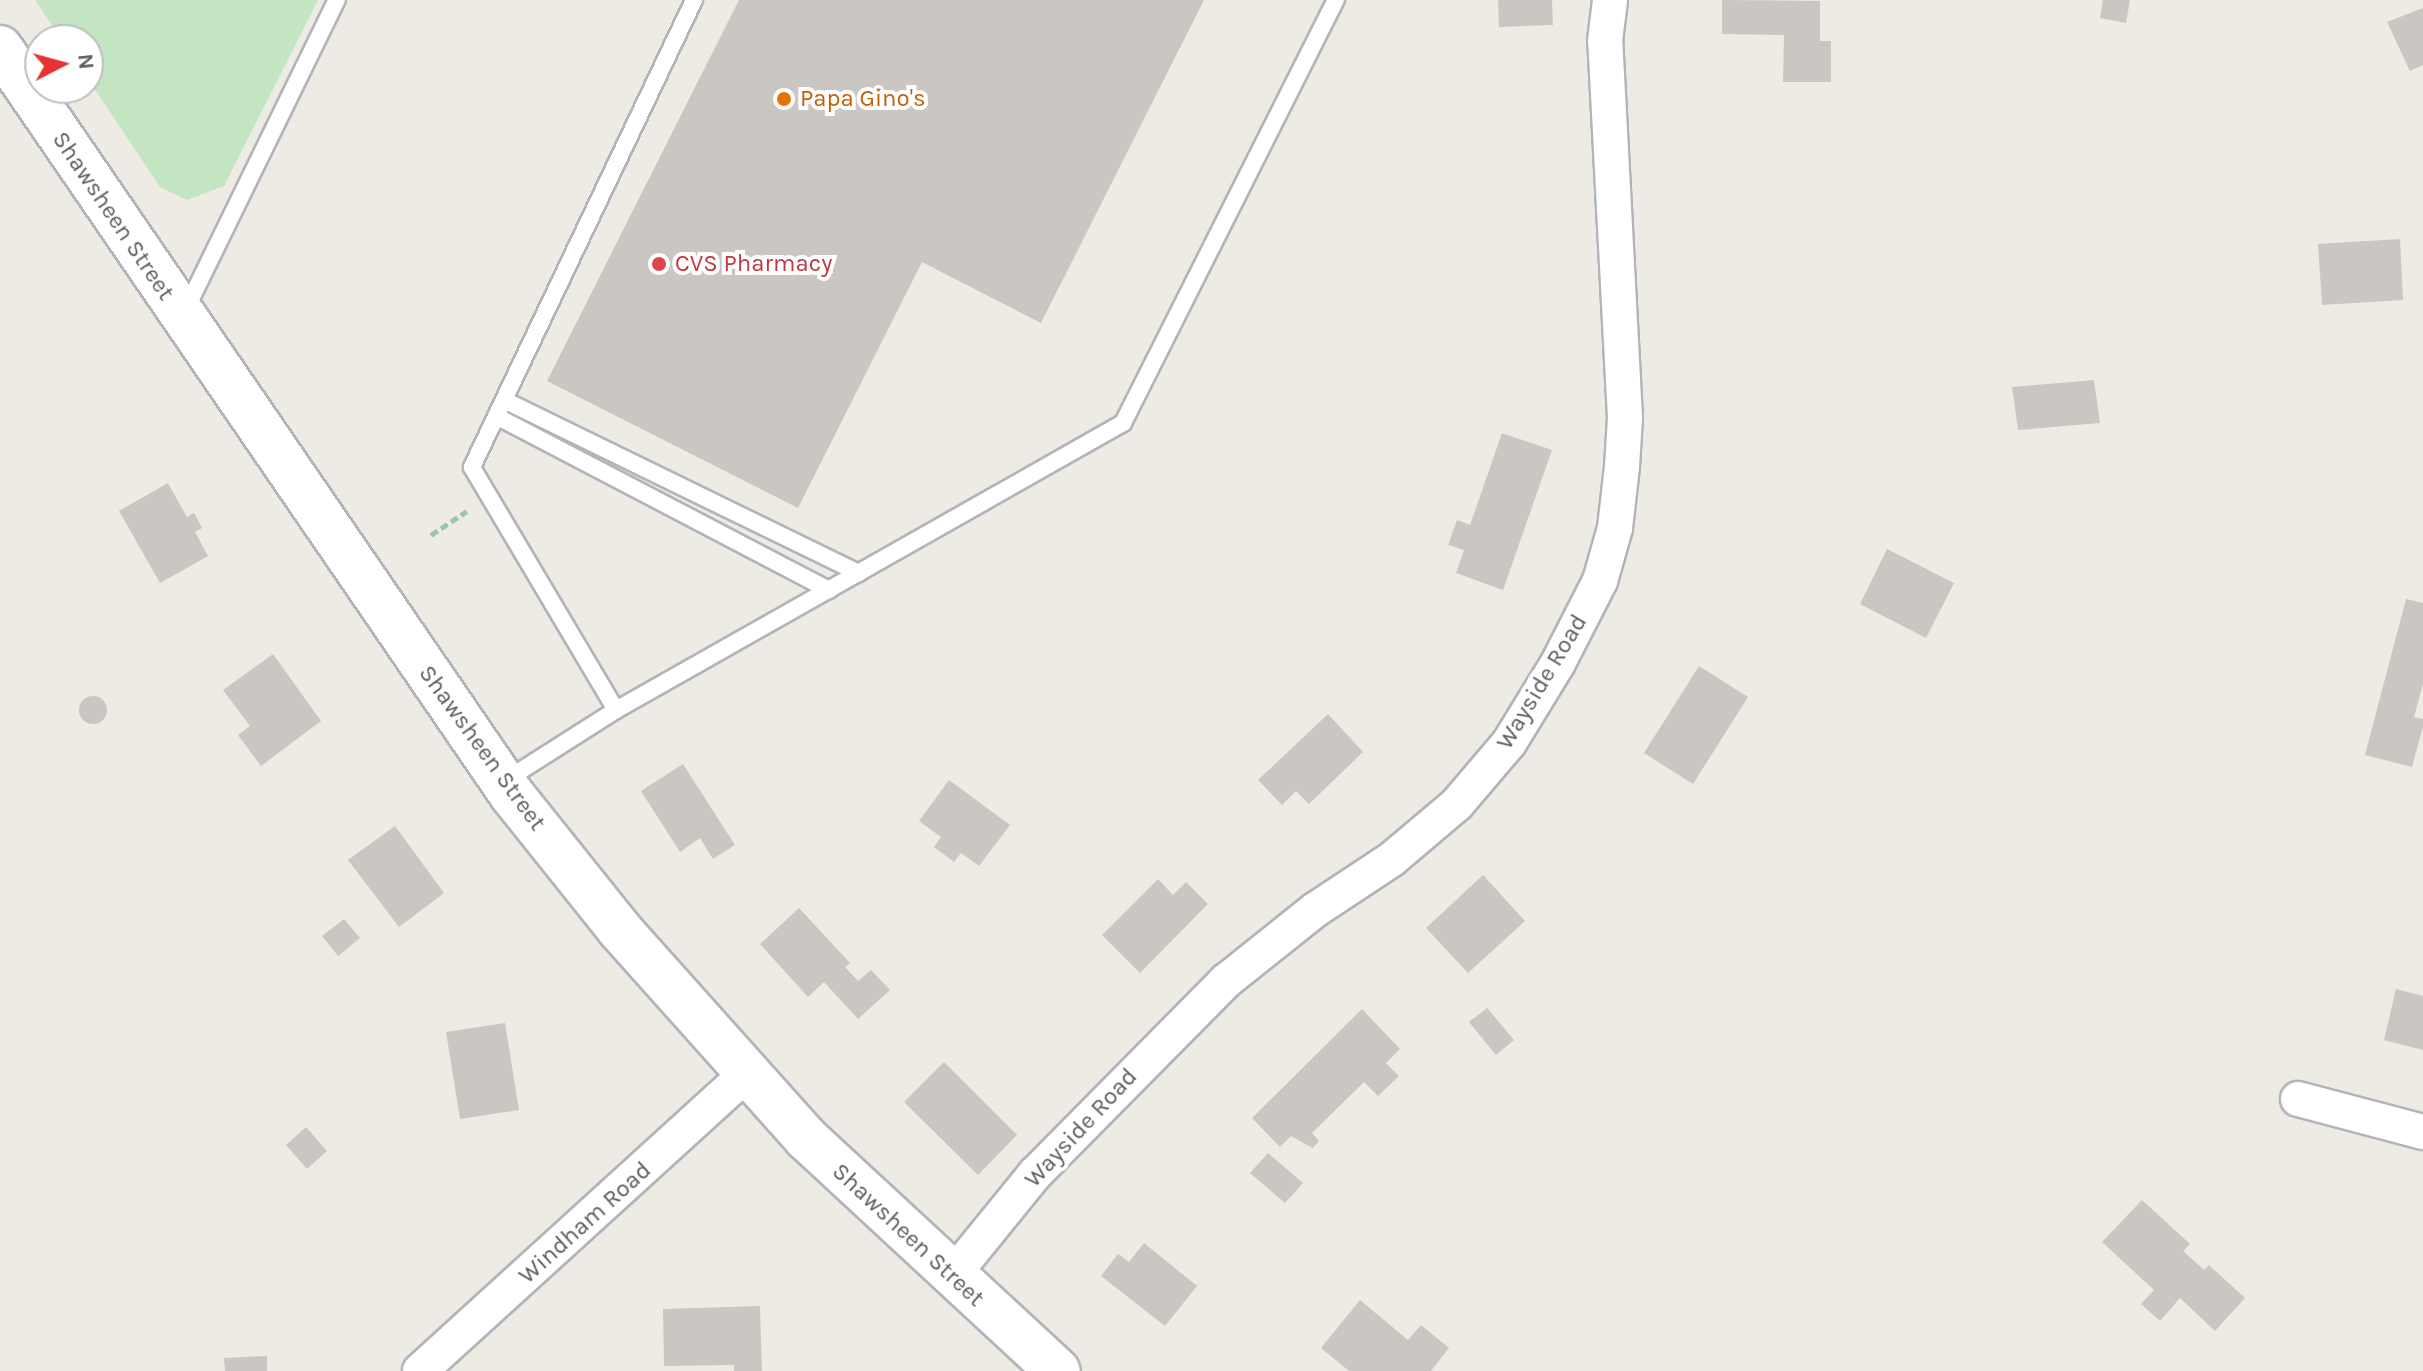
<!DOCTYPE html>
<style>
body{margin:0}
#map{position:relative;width:2423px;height:1371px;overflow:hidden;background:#eeebe4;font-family:Karla,sans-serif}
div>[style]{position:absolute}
.green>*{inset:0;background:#c4e5c1}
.building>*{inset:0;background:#cac6c1}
.round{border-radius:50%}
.path>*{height:5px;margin-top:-2.5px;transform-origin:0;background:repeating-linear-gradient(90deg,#9ac6a3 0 8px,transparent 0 12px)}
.roads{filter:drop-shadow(2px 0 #b1b5b9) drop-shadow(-2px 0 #b1b5b9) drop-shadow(0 2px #b1b5b9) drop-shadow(0 -2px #b1b5b9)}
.lane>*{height:16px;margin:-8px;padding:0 8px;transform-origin:8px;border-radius:8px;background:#fff}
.street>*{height:34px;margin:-17px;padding:0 17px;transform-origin:17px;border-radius:17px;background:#fff}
.secondary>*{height:44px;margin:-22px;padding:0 22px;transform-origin:22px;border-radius:22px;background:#fff}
.dots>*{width:22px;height:22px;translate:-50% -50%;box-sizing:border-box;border:4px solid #fff;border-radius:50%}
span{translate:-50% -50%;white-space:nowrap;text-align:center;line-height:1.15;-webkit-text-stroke:8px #fff;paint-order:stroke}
.food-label{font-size:24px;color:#c56008}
.left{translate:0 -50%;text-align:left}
.street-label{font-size:24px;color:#5c6064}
.health-label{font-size:24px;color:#be3a42}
.north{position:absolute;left:24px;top:24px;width:80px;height:80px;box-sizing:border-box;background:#fff;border:2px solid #bebfc1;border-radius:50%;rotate:84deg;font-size:22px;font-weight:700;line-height:32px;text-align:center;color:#5c6064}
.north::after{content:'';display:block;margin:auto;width:28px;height:36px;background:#e63233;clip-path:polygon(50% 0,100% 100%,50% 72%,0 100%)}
</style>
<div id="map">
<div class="green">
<div style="clip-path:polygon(35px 0,318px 0,224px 186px,187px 200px,160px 187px,88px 79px,88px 40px,62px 40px)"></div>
</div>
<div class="building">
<div style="clip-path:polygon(739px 0,1204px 0,1041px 323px,922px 262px,798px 508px,547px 381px)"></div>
<div style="clip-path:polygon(1498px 0,1552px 0,1553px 25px,1499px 27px)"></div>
<div style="clip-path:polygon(1722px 0,1820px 1px,1820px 41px,1831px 41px,1831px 82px,1783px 82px,1784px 35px,1722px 34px)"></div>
<div style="clip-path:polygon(2103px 0,2130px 0,2126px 23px,2100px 18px)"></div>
<div style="clip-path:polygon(2423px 8px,2423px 65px,2410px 71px,2387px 22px)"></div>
<div style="clip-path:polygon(2400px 239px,2403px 300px,2322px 305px,2318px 244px)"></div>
<div style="clip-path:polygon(2094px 380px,2100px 423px,2018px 430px,2012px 387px)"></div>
<div style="clip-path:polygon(1502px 433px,1552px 450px,1503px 590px,1456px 573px,1464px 550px,1448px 545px,1457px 520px,1470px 525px)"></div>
<div style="clip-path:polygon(168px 483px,187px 517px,194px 513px,202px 528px,195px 532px,208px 556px,160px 583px,119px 511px)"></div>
<div style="clip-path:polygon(1887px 549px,1954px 583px,1926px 638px,1860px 604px)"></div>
<div style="clip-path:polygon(2406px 599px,2423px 603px,2423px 684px,2414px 717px,2423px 719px,2423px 727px,2412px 767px,2365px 755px)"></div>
<div style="clip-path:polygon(273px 654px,321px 721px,261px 766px,238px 735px,250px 726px,223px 690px)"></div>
<div style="clip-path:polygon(1699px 666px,1748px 697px,1693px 784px,1644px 753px)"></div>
<div class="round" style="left:79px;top:696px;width:28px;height:28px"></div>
<div style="clip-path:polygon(1328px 714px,1363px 752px,1309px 804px,1296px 791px,1282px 805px,1258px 780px)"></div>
<div style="clip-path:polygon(683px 764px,735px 845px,713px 859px,700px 838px,680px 852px,641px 791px)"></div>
<div style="clip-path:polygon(949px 780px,1010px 825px,979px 866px,961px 853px,954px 862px,934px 847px,941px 837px,919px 821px)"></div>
<div style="clip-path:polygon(395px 826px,444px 893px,399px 927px,348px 860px)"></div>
<div style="clip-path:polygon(1483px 875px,1525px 921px,1468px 973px,1426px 928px)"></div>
<div style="clip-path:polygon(1158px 879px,1173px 895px,1186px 882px,1208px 904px,1140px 973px,1102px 935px)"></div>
<div style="clip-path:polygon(799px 908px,850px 963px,845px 967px,858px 981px,871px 970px,890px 990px,858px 1019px,824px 982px,808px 997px,760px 944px)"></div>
<div style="clip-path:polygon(344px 919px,360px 938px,338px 956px,322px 936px)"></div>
<div style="clip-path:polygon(2396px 989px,2423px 996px,2423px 1050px,2384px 1040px)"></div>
<div style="clip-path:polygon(1487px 1008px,1514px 1040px,1496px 1055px,1469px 1022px)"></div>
<div style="clip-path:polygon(1362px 1009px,1400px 1049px,1386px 1063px,1399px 1076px,1378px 1096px,1364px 1082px,1312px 1133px,1319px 1141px,1313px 1148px,1291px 1136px,1280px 1147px,1252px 1118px)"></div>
<div style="clip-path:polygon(505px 1023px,519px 1110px,460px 1119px,446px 1032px)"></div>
<div style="clip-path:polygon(944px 1062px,1017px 1135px,978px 1175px,904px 1102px)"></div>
<div style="clip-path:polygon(306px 1127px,327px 1151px,307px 1169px,286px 1145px)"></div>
<div style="clip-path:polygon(1268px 1153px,1303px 1183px,1285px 1203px,1250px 1173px)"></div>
<div style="clip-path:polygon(2142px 1200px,2190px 1244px,2183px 1251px,2204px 1270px,2209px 1265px,2245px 1298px,2215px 1331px,2180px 1298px,2160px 1321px,2141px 1304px,2154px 1290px,2102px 1242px)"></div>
<div style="clip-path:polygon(1144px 1243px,1197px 1286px,1165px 1326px,1101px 1276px,1118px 1254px,1129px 1262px)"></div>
<div style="clip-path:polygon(1360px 1300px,1408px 1340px,1421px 1325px,1449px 1348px,1431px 1371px,1349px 1371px,1321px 1348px)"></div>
<div style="clip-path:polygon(760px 1306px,762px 1371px,734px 1371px,734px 1365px,664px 1366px,663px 1309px)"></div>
<div style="clip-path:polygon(267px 1356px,267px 1371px,225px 1371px,224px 1358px)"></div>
</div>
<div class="path">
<div style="left:431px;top:535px;width:43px;rotate:-33.7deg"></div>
</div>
<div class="roads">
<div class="lane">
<div style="left:185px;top:311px;width:346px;rotate:-64deg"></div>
<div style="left:504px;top:400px;width:395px;rotate:26deg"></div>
<div style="left:496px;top:416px;width:376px;rotate:27.6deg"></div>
<div style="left:616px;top:710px;width:583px;rotate:-29.51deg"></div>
<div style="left:1123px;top:423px;width:474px;rotate:-63.3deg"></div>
<div style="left:506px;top:780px;width:130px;rotate:-32.5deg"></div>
<div style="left:616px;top:710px;width:282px;rotate:-120.7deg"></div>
<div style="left:472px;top:467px;width:517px;rotate:-64.57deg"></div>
</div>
<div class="street">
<div style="left:2298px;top:1099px;width:129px;rotate:14.8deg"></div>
<div style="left:952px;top:1276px;width:132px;rotate:-50.9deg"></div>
<div style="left:1035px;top:1174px;width:272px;rotate:-45.3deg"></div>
<div style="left:1226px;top:981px;width:114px;rotate:-38.6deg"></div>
<div style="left:1315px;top:910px;width:92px;rotate:-33.5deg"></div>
<div style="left:1392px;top:859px;width:85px;rotate:-40.2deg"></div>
<div style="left:1457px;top:804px;width:80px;rotate:-49.6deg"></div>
<div style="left:1509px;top:743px;width:94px;rotate:-58.5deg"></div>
<div style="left:1558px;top:663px;width:92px;rotate:-62.9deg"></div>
<div style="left:1600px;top:581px;width:55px;rotate:-74.2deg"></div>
<div style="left:1615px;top:528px;width:61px;rotate:-83.5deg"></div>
<div style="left:1622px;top:467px;width:49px;rotate:-86.5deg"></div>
<div style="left:1625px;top:418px;width:378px;rotate:-93deg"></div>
<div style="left:1605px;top:41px;width:41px;rotate:-83deg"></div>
<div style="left:420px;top:1371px;width:443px;rotate:-42.3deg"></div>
</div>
<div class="secondary">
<div style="left:0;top:48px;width:906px;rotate:55.57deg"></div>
<div style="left:512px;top:795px;width:173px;rotate:51.3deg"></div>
<div style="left:620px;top:930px;width:279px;rotate:48.2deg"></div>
<div style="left:806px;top:1138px;width:343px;rotate:42.8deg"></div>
</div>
</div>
<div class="dots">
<div style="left:784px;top:99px;background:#e8710a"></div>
<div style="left:659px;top:264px;background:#e0444e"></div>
</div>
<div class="food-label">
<span class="left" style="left:800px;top:99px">Papa Gino's</span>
</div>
<div class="street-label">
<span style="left:113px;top:216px;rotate:56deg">Shawsheen Street</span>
<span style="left:1542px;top:682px;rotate:-59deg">Wayside Road</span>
<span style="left:482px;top:748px;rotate:54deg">Shawsheen Street</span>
<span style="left:1081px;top:1128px;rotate:-47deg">Wayside Road</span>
<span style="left:585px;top:1223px;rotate:-42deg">Windham Road</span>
<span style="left:908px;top:1235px;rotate:43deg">Shawsheen Street</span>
</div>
<div class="health-label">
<span class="left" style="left:675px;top:264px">CVS Pharmacy</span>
</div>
<div class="north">N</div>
</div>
